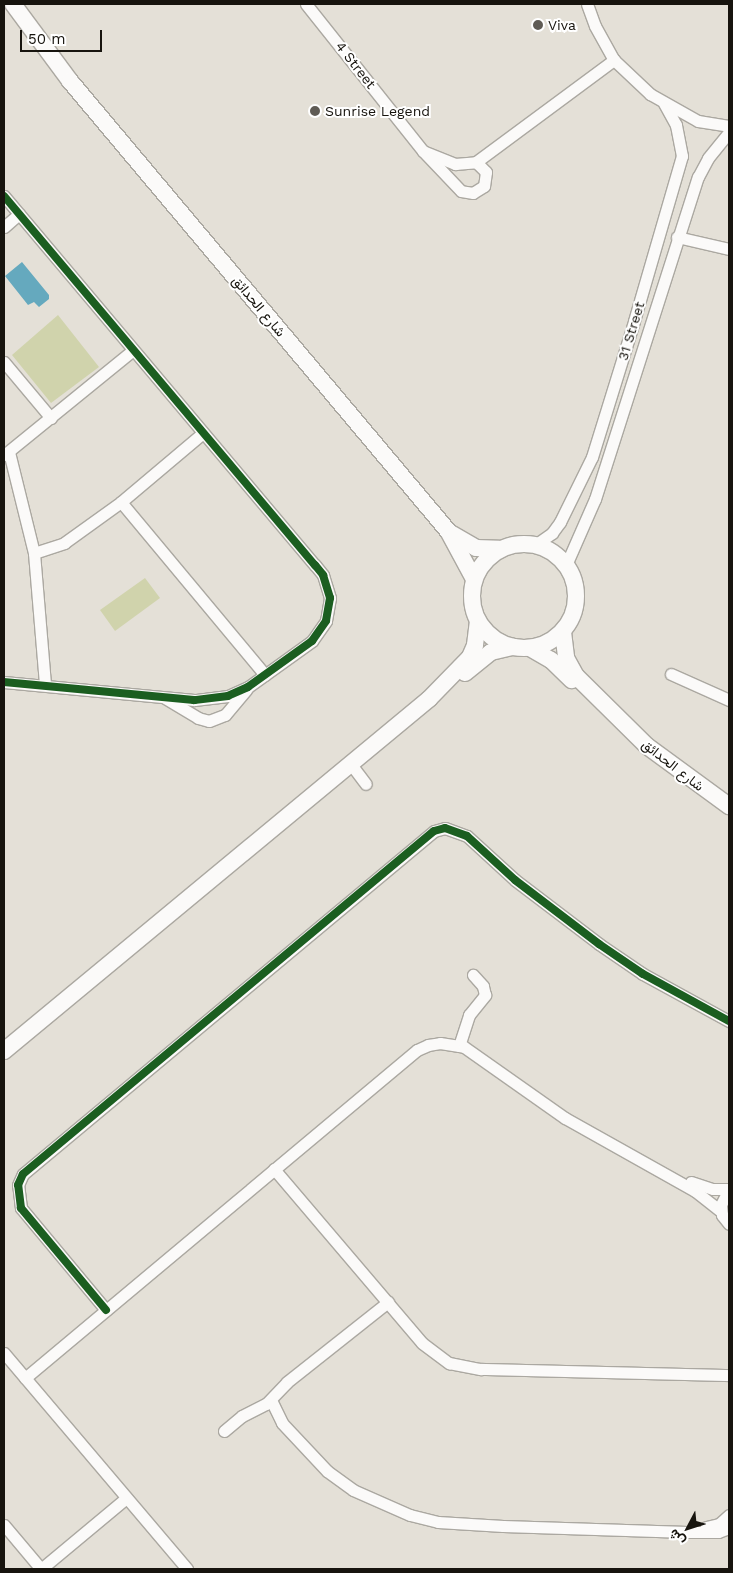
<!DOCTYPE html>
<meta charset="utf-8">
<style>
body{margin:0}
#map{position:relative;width:733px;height:1573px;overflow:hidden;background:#e4e0d7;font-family:"Work Sans",Vazirmatn,sans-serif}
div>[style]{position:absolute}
.green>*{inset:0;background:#d0d3ac}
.water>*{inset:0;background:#65a9be}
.roads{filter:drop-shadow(1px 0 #aba8a1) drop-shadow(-1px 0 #aba8a1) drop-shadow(0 1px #aba8a1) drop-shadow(0 -1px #aba8a1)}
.street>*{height:11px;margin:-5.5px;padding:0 5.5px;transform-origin:5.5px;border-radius:5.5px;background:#fbfaf9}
.secondary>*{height:16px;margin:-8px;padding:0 8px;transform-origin:8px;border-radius:8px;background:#fbfaf9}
.secondary>.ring{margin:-8px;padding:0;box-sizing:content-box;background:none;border:16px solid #fbfaf9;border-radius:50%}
.cycleway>*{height:8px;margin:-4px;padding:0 4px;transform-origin:4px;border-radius:4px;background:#1b5e20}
.dots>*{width:14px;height:14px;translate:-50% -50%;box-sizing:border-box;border:2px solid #fff;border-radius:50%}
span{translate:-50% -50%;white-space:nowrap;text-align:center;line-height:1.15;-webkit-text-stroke:4px #fff;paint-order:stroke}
.poi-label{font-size:14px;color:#17140e}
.left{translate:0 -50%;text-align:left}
.street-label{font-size:14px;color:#17140e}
.frame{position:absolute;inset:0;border:5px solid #17140e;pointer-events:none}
.north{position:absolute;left:663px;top:1503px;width:50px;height:50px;-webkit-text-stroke:4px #fff;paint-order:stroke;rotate:230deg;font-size:14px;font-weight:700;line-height:20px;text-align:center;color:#17140e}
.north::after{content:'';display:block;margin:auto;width:18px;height:22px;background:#17140e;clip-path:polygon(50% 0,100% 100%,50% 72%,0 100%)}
.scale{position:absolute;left:20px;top:30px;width:82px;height:22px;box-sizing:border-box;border:2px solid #17140e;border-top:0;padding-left:6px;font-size:15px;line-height:18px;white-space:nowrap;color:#17140e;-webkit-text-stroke:4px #fff;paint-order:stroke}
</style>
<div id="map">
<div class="green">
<div style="clip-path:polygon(58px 315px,99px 367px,51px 403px,12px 355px)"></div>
<div style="clip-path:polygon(145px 578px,160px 598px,115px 631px,100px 610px)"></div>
</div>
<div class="water">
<div style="clip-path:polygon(22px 262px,49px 295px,49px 299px,39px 307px,34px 302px,28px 305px,5px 276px)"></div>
</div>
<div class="roads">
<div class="street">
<div style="left:306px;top:4px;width:188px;rotate:51.5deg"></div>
<div style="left:587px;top:4px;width:23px;rotate:70deg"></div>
<div style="left:595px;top:26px;width:39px;rotate:61deg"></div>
<div style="left:614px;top:60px;width:50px;rotate:43.4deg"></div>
<div style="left:650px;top:94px;width:55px;rotate:29.4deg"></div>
<div style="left:698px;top:121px;width:31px;rotate:9deg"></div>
<div style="left:423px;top:151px;width:35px;rotate:22deg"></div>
<div style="left:455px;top:164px;width:21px;rotate:-5deg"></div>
<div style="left:476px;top:162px;width:14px;rotate:45deg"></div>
<div style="left:486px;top:172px;width:14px;rotate:98deg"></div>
<div style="left:484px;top:186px;width:13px;rotate:148deg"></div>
<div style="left:473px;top:193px;width:12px;rotate:-171deg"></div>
<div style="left:461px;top:191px;width:55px;rotate:-133.5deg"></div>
<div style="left:476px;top:162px;width:172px;rotate:-36.5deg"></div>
<div style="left:4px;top:196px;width:483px;rotate:49.9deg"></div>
<div style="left:315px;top:565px;width:13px;rotate:51deg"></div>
<div style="left:323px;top:575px;width:24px;rotate:73deg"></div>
<div style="left:330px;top:598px;width:23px;rotate:100deg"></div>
<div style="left:326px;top:621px;width:24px;rotate:125deg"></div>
<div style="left:312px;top:641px;width:79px;rotate:144.3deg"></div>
<div style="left:248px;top:687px;width:22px;rotate:156deg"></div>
<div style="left:228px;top:696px;width:34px;rotate:173deg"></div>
<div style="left:194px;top:700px;width:191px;rotate:-174.6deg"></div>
<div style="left:4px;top:227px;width:20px;rotate:-41deg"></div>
<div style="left:677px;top:237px;width:53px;rotate:13deg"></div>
<div style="left:4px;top:362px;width:73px;rotate:50deg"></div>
<div style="left:9px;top:452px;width:104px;rotate:76.1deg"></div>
<div style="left:34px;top:553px;width:132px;rotate:85.2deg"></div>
<div style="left:4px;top:455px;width:166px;rotate:-39.1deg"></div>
<div style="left:121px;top:502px;width:225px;rotate:50.2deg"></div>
<div style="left:535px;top:545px;width:21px;rotate:-35deg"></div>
<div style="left:552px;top:533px;width:14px;rotate:-54deg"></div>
<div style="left:560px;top:522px;width:72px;rotate:-63.8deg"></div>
<div style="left:592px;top:457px;width:142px;rotate:-72.8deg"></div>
<div style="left:634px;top:321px;width:172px;rotate:-73.8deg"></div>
<div style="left:682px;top:156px;width:32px;rotate:-101deg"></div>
<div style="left:676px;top:125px;width:25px;rotate:-119deg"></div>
<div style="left:34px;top:553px;width:32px;rotate:-18deg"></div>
<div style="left:64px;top:543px;width:70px;rotate:-35.7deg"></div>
<div style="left:121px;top:502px;width:107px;rotate:-40.1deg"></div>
<div style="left:566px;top:565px;width:72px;rotate:-66.3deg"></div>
<div style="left:595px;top:499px;width:338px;rotate:-72.3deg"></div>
<div style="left:698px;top:177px;width:21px;rotate:-62deg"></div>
<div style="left:708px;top:158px;width:33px;rotate:-51deg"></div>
<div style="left:671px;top:674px;width:64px;rotate:24.1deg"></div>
<div style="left:165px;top:698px;width:39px;rotate:31deg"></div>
<div style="left:198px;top:718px;width:11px;rotate:15deg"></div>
<div style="left:209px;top:721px;width:17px;rotate:-21deg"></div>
<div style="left:225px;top:715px;width:33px;rotate:-50deg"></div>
<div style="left:350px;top:763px;width:26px;rotate:53deg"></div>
<div style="left:459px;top:1046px;width:33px;rotate:-72deg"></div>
<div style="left:469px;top:1015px;width:26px;rotate:-51deg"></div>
<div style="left:485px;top:995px;width:9px;rotate:-103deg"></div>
<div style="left:483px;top:986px;width:15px;rotate:-132deg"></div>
<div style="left:274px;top:1169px;width:228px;rotate:49.6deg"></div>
<div style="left:422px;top:1343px;width:34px;rotate:37deg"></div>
<div style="left:449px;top:1363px;width:33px;rotate:11deg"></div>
<div style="left:481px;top:1369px;width:248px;rotate:1.4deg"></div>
<div style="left:691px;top:1182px;width:23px;rotate:18deg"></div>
<div style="left:713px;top:1189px;width:16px"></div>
<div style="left:729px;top:1189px;width:18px;rotate:117deg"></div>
<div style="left:721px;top:1205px;width:10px;rotate:84deg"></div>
<div style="left:722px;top:1215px;width:11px;rotate:52deg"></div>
<div style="left:106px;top:1310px;width:133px;rotate:-129.8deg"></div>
<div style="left:21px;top:1208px;width:23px;rotate:-97deg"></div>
<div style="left:18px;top:1185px;width:12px;rotate:-66deg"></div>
<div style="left:23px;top:1174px;width:535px;rotate:-39.85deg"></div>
<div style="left:434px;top:831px;width:11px;rotate:-15deg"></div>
<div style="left:445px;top:828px;width:23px;rotate:20deg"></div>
<div style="left:467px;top:836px;width:65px;rotate:42.5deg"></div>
<div style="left:515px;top:880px;width:106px;rotate:37.3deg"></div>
<div style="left:599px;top:944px;width:53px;rotate:34.3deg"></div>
<div style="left:643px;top:974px;width:98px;rotate:28.7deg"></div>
<div style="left:4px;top:1353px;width:283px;rotate:49.7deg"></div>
<div style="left:25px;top:1378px;width:511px;rotate:-39.92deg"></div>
<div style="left:417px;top:1050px;width:12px;rotate:-24deg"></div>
<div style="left:428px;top:1045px;width:12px;rotate:-9deg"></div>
<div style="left:440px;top:1043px;width:24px;rotate:9deg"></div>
<div style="left:464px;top:1047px;width:123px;rotate:35.1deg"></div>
<div style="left:565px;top:1118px;width:149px;rotate:29.3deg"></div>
<div style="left:695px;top:1191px;width:33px;rotate:38deg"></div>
<div style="left:271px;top:1400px;width:25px;rotate:64deg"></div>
<div style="left:282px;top:1423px;width:66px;rotate:46.8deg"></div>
<div style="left:327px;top:1471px;width:32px;rotate:36deg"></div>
<div style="left:353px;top:1490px;width:62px;rotate:23.7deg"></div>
<div style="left:410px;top:1515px;width:29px;rotate:14deg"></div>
<div style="left:438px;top:1522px;width:65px;rotate:3.5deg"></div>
<div style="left:503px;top:1526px;width:184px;rotate:1.9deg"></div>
<div style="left:687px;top:1532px;width:31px"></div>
<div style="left:718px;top:1532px;width:12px;rotate:-20deg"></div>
<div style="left:224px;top:1431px;width:23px;rotate:-40deg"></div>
<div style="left:242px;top:1416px;width:27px;rotate:-27deg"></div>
<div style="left:266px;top:1404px;width:30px;rotate:-46deg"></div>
<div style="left:287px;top:1382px;width:129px;rotate:-38.4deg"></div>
<div style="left:4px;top:1525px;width:57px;rotate:49.9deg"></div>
<div style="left:706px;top:1527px;width:13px;rotate:-13deg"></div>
<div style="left:719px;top:1524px;width:13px;rotate:-42deg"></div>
<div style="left:41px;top:1569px;width:109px;rotate:-39.8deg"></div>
</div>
<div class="secondary">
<div style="left:13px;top:4px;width:96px;rotate:53.5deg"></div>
<div style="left:70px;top:81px;width:588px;rotate:49.97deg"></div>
<div style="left:448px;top:531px;width:55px;rotate:61.6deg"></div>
<div style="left:452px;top:534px;width:28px;rotate:30deg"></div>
<div style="left:476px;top:548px;width:23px;rotate:2deg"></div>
<div class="ring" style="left:472px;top:544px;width:88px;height:88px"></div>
<div style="left:563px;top:632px;width:26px;rotate:83deg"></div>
<div style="left:566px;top:658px;width:21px;rotate:61deg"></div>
<div style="left:576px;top:676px;width:100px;rotate:44.6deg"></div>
<div style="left:647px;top:746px;width:102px;rotate:36.2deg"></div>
<div style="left:530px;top:648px;width:24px;rotate:30deg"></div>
<div style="left:551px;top:660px;width:29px;rotate:44deg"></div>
<div style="left:465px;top:673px;width:33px;rotate:-39deg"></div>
<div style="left:491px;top:652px;width:23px;rotate:-13deg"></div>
<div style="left:4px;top:1051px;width:552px;rotate:-39.63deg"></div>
<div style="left:429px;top:699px;width:59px;rotate:-45.7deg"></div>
<div style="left:470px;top:657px;width:13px;rotate:-67deg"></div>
<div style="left:475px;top:645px;width:23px;rotate:-83deg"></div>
</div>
</div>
<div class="cycleway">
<div style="left:4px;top:196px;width:483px;rotate:49.9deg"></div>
<div style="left:315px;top:565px;width:13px;rotate:51deg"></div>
<div style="left:323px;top:575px;width:24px;rotate:73deg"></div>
<div style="left:330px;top:598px;width:23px;rotate:100deg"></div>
<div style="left:326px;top:621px;width:24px;rotate:125deg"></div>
<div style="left:312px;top:641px;width:79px;rotate:144.3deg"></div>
<div style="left:248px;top:687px;width:22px;rotate:156deg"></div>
<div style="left:228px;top:696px;width:34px;rotate:173deg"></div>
<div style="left:194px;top:700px;width:191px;rotate:-174.6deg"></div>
<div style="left:106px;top:1310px;width:133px;rotate:-129.8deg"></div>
<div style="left:21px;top:1208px;width:23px;rotate:-97deg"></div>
<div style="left:18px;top:1185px;width:12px;rotate:-66deg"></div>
<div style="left:23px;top:1174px;width:535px;rotate:-39.85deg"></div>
<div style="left:434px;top:831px;width:11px;rotate:-15deg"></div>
<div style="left:445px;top:828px;width:23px;rotate:20deg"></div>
<div style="left:467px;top:836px;width:65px;rotate:42.5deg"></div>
<div style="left:515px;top:880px;width:106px;rotate:37.3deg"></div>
<div style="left:599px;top:944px;width:53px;rotate:34.3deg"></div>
<div style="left:643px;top:974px;width:98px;rotate:28.7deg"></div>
</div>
<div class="dots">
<div style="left:538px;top:25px;background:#5f5b54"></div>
<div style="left:315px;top:111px;background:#5f5b54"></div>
</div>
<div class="poi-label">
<span class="left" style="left:548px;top:25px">Viva</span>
<span class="left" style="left:325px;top:111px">Sunrise Legend</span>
</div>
<div class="street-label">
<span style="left:356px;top:65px;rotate:52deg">4 Street</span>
<span style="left:259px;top:306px;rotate:50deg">شارع الحدائق</span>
<span style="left:631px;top:331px;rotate:-73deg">31 Street</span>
<span style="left:673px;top:765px;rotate:38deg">شارع الحدائق</span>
</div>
<div class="frame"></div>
<div class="north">ش</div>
<div class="scale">50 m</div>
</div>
